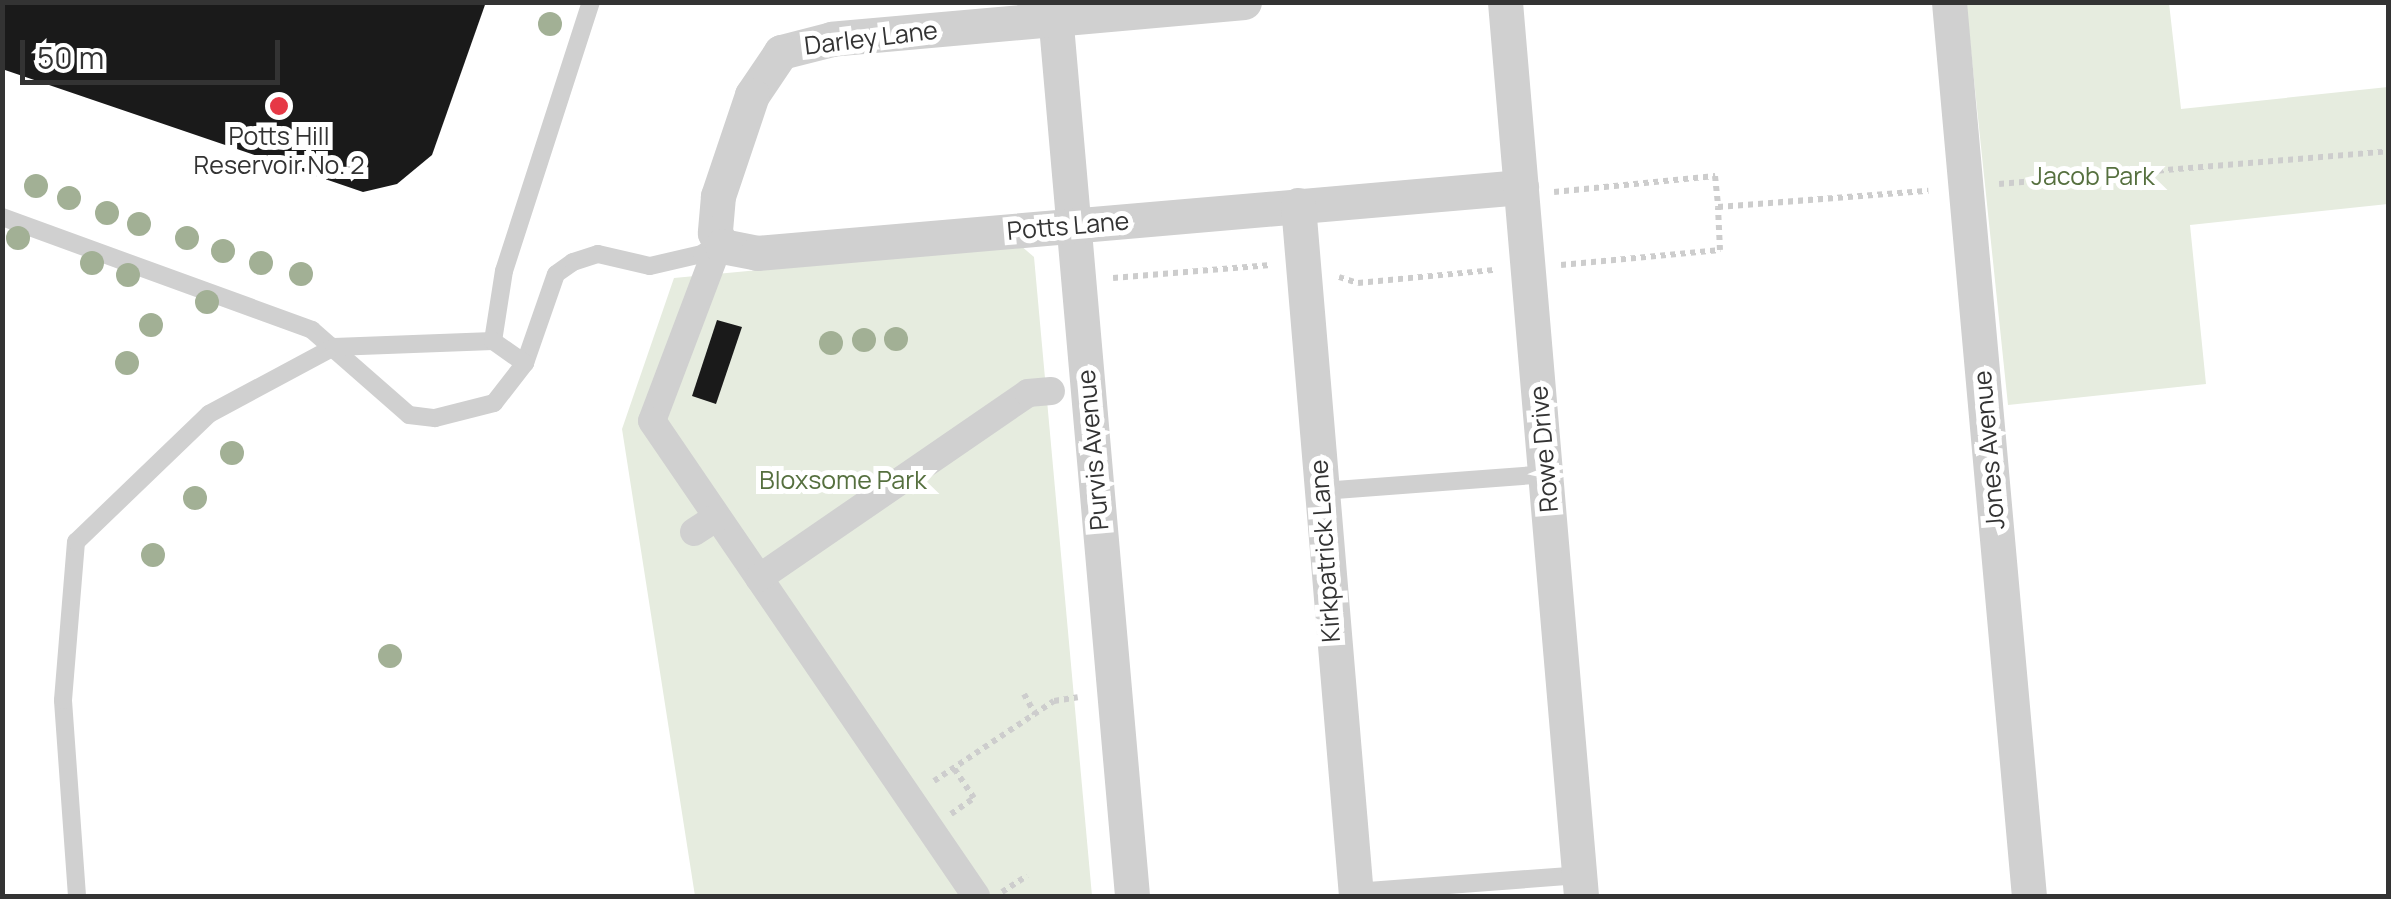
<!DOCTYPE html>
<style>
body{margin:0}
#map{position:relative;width:2391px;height:899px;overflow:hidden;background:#fff;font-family:Manrope,sans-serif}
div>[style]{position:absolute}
.green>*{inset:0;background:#e6ecdf}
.building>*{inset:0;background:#1a1a1a}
.path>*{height:6px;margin-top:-3px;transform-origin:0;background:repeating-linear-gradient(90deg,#cdcdcd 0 5px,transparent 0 10px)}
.service>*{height:18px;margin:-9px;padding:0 9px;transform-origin:9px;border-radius:9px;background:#d0d0d0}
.pedestrian>*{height:28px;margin:-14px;padding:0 14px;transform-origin:14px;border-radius:14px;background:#d0d0d0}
.minor>*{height:35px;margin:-17.5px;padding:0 17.5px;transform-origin:17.5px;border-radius:17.5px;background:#d0d0d0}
.trees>*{width:24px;height:24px;margin:-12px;border-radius:50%;background:#a2b095}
.dots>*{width:28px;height:28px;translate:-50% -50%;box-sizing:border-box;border:5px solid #fff;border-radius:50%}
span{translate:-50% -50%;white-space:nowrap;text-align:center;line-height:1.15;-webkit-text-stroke:10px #fff;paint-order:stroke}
.street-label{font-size:25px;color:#333}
.poi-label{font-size:25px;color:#333}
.park-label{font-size:25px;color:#56703f}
.frame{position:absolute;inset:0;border:5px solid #333;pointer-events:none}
.scale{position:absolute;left:20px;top:40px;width:260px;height:45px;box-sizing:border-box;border:5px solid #333;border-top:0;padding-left:12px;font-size:30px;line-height:35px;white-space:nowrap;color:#333;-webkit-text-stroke:8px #fff;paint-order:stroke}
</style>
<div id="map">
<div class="green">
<div style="clip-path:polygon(1966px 3px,2169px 3px,2181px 109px,2388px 87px,2388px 204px,2190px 225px,2206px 384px,2008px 405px)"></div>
<div style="clip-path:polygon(1020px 245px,1034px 257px,1092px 896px,695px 896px,622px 429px,674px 278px)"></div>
</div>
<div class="building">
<div style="clip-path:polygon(2px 2px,486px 2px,432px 155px,397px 184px,363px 192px,2px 69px)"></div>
<div style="clip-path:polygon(717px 320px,742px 327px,716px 404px,692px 396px)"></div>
</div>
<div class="path">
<div style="left:1999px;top:184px;width:390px;rotate:-4.8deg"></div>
<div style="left:1554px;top:192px;width:162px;rotate:-5.7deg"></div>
<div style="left:1715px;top:176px;width:31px;rotate:84deg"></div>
<div style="left:1561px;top:265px;width:160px;rotate:-5.4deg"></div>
<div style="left:1720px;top:250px;width:43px;rotate:-92.7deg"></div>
<div style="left:1718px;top:207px;width:211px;rotate:-4.4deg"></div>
<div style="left:1339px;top:277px;width:20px;rotate:18deg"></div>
<div style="left:1358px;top:283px;width:137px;rotate:-5.5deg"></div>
<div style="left:1113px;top:278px;width:158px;rotate:-4.7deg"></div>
<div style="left:1024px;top:694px;width:23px;rotate:61deg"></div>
<div style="left:934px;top:781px;width:144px;rotate:-33.7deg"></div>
<div style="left:1054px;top:701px;width:24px;rotate:-9deg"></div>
<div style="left:951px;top:814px;width:28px;rotate:-35deg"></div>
<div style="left:974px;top:798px;width:36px;rotate:-124deg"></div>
<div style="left:1002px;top:892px;width:30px;rotate:-33deg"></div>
</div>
<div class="service">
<div style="left:2px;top:217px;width:330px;rotate:20deg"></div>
<div style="left:312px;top:330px;width:129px;rotate:41.2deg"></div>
<div style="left:409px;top:415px;width:26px;rotate:7deg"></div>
<div style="left:435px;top:418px;width:61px;rotate:-14.3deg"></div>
<div style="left:494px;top:403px;width:51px;rotate:-52.2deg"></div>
<div style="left:525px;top:363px;width:94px;rotate:-70.8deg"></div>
<div style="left:556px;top:274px;width:21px;rotate:-35deg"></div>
<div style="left:573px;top:262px;width:26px;rotate:-18deg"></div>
<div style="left:598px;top:254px;width:53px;rotate:13deg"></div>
<div style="left:650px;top:266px;width:53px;rotate:-13deg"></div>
<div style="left:702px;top:254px;width:20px;rotate:-37deg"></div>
<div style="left:493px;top:341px;width:71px;rotate:-81.1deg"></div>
<div style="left:504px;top:271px;width:283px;rotate:-72.1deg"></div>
<div style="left:1322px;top:491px;width:225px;rotate:-4.3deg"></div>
<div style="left:1355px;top:892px;width:225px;rotate:-4.3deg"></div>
<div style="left:77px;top:896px;width:196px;rotate:-94.1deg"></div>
<div style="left:63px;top:700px;width:159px;rotate:-85.3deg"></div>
<div style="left:76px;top:542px;width:185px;rotate:-43.9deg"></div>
<div style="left:209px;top:414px;width:142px;rotate:-28.2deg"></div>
<div style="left:334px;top:347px;width:159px;rotate:-2.2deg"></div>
<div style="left:493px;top:341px;width:39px;rotate:35deg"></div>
</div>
<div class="pedestrian">
<div style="left:720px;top:241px;width:192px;rotate:110.7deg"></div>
<div style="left:652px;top:421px;width:575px;rotate:55.7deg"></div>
<div style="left:694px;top:532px;width:27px;rotate:-33deg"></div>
<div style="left:759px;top:578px;width:326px;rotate:-34.5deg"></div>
<div style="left:1028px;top:393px;width:23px;rotate:-5deg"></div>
</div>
<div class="minor">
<div style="left:1054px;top:2px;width:897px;rotate:85.01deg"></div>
<div style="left:1244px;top:2px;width:414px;rotate:174.9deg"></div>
<div style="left:832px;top:39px;width:53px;rotate:165.7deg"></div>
<div style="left:781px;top:52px;width:52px;rotate:124deg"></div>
<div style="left:752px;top:95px;width:107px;rotate:108.6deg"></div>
<div style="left:718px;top:196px;width:37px;rotate:95deg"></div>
<div style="left:715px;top:233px;width:15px;rotate:62deg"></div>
<div style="left:722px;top:246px;width:36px;rotate:11deg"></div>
<div style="left:757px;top:253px;width:767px;rotate:-4.94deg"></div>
<div style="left:1505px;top:2px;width:897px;rotate:85.14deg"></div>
<div style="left:1949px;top:2px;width:898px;rotate:84.89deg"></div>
<div style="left:1298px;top:205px;width:693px;rotate:85.2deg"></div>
</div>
<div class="trees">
<div style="left:550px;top:24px"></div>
<div style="left:36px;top:186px"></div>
<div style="left:69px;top:198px"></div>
<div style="left:107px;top:213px"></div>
<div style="left:139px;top:224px"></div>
<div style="left:18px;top:238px"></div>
<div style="left:187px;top:238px"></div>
<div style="left:223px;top:251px"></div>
<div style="left:92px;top:263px"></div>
<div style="left:261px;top:263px"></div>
<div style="left:301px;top:274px"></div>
<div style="left:128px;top:275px"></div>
<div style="left:207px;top:302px"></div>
<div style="left:151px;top:325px"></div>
<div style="left:896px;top:339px"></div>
<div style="left:864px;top:340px"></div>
<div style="left:831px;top:343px"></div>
<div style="left:127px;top:363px"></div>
<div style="left:232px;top:453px"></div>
<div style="left:195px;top:498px"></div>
<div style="left:153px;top:555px"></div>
<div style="left:390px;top:656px"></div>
</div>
<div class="dots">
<div style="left:279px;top:106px;background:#e63946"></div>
</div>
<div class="street-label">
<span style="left:871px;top:38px;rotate:-7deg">Darley Lane</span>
<span style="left:1068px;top:226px;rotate:-5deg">Potts Lane</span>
<span style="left:1544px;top:449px;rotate:-95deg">Rowe Drive</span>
<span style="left:1093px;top:450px;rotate:-95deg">Purvis Avenue</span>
<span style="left:1989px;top:450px;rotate:-95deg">Jones Avenue</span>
<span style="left:1325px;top:551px;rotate:-94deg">Kirkpatrick Lane</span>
</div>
<div class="poi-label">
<span style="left:279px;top:151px">Potts Hill<br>Reservoir No. 2</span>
</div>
<div class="park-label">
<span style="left:2093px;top:176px">Jacob Park</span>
<span style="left:843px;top:480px">Bloxsome Park</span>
</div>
<div class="frame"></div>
<div class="scale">50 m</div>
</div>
